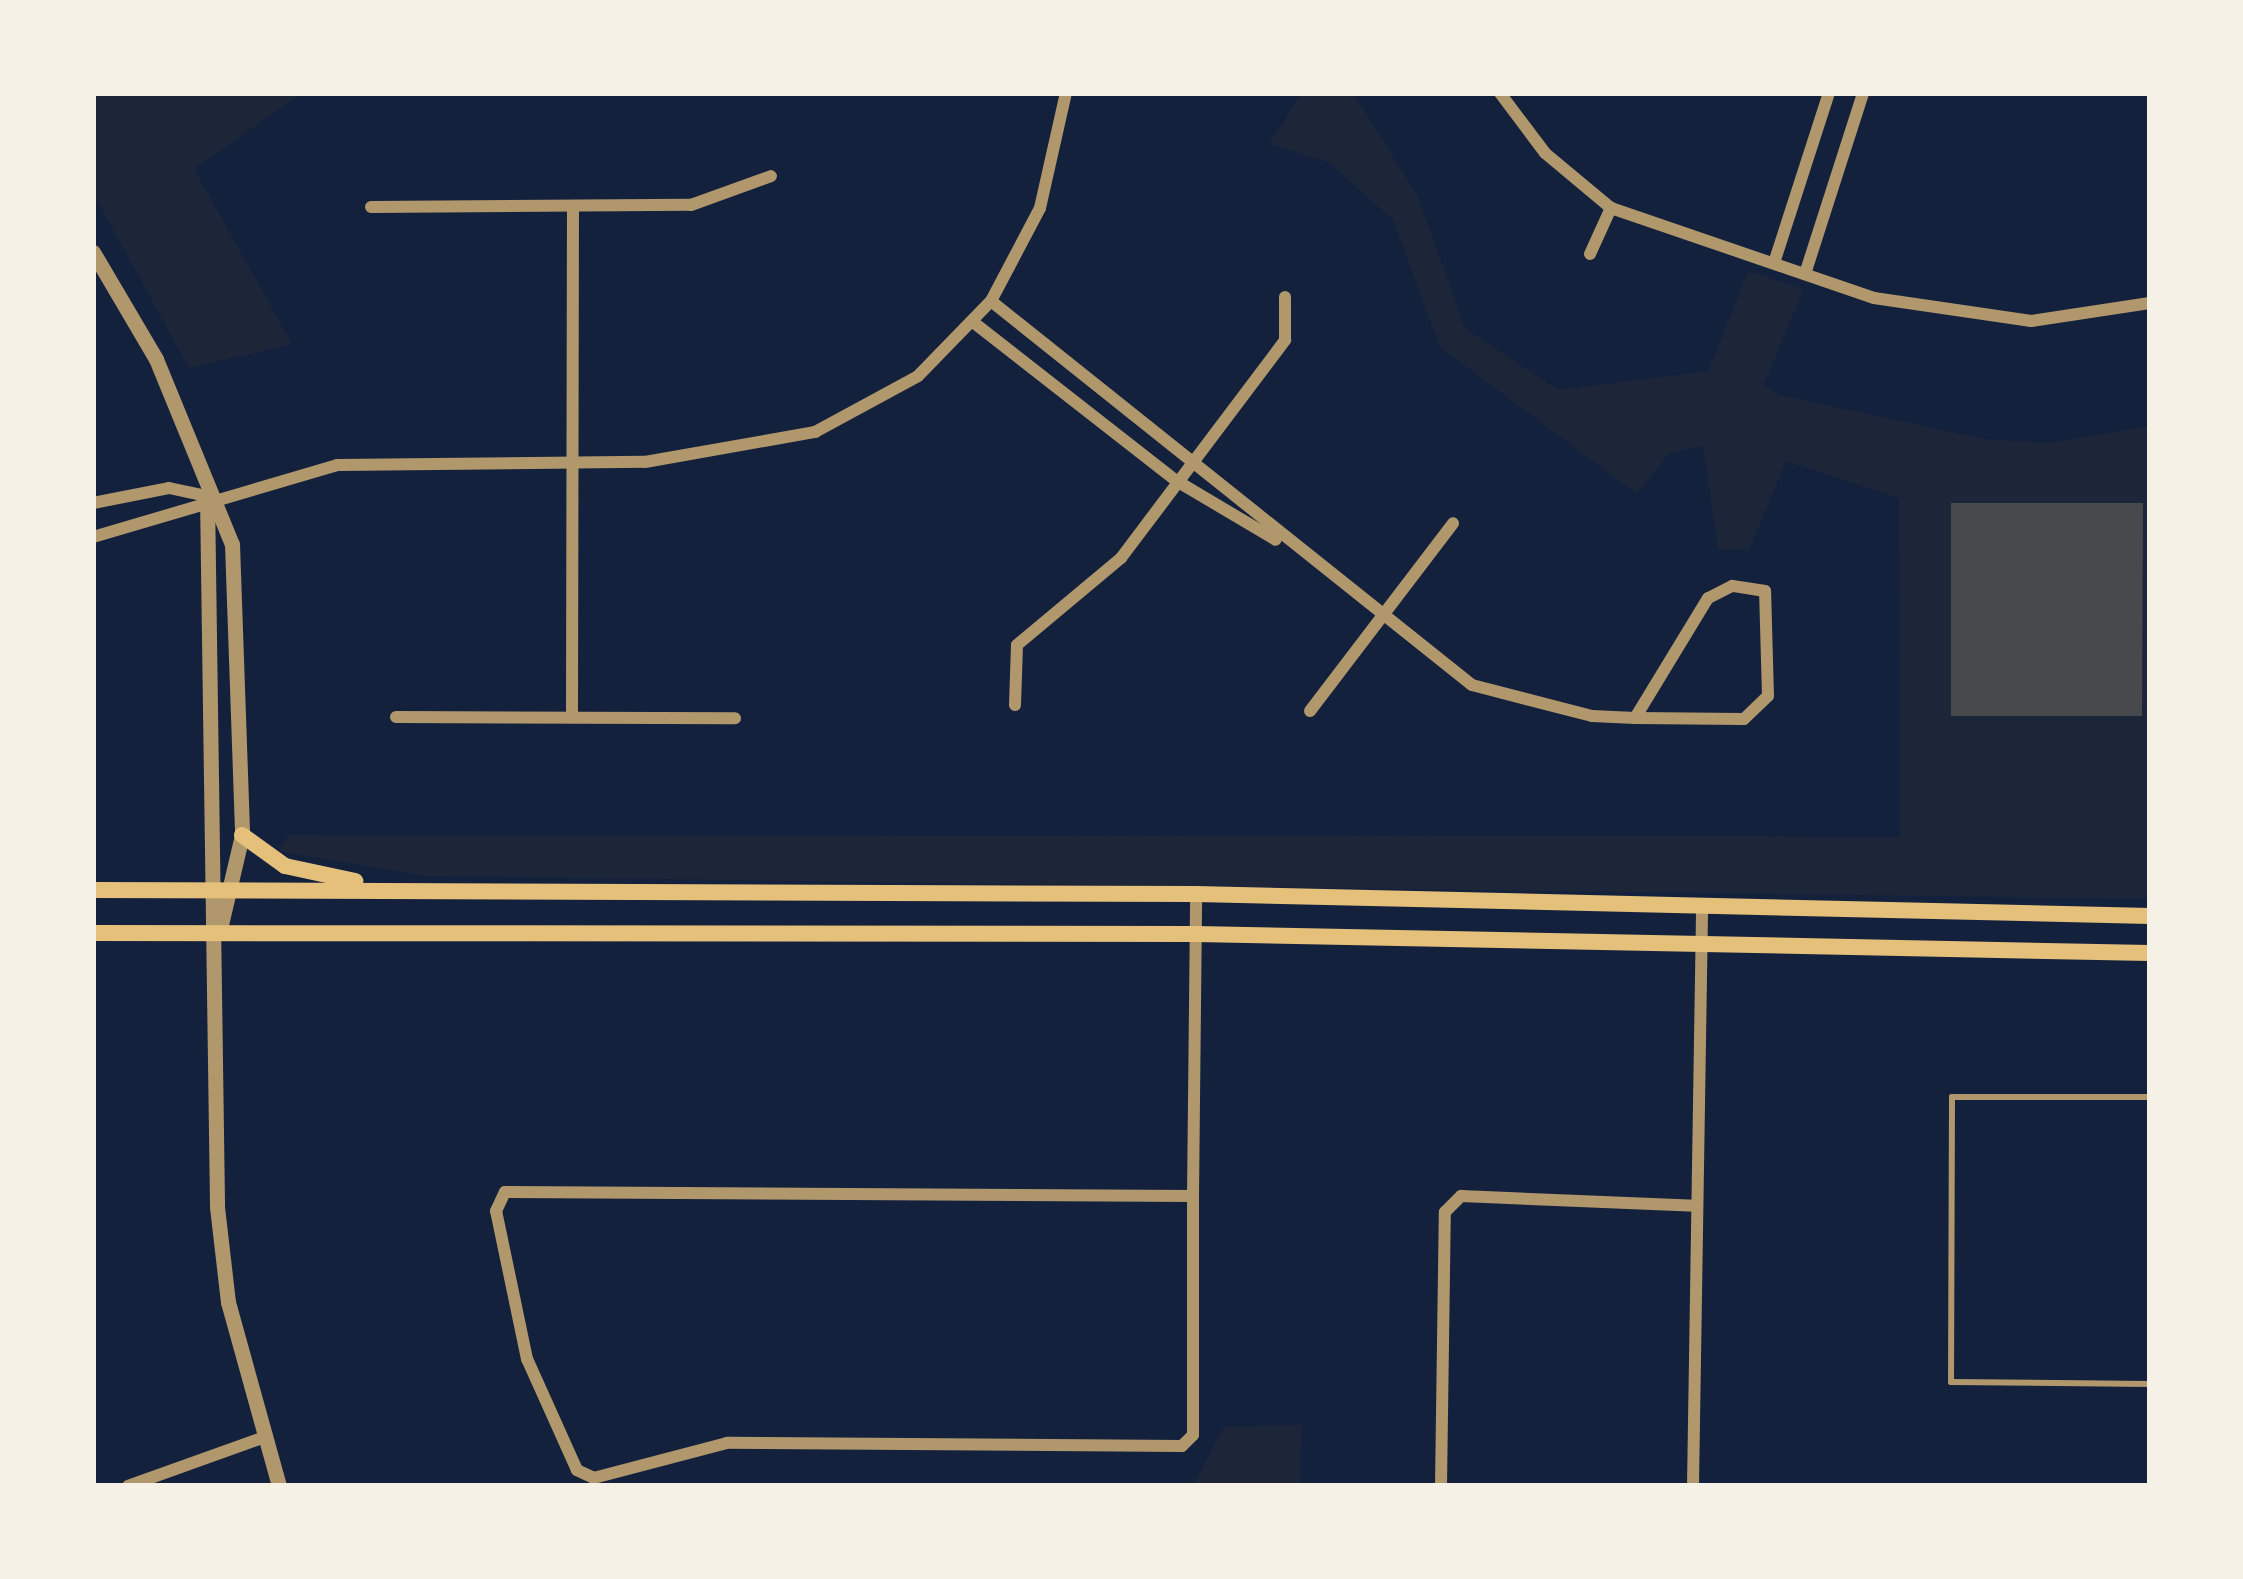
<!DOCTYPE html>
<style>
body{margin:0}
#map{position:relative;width:2243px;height:1579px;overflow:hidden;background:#14213d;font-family:Ubuntu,sans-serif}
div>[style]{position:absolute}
.green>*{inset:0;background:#1d2539}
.building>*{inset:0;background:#48494c}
.service>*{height:6px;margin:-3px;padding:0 3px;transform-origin:3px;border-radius:3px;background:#b1986c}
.minor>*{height:12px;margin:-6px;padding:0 6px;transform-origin:6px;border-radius:6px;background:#b1986c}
.tertiary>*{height:15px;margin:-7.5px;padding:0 7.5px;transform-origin:7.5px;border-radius:7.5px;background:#b1986c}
.secondary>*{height:16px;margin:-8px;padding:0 8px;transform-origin:8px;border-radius:8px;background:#e5c07b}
span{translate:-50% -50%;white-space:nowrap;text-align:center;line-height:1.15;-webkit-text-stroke:10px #f6f1e7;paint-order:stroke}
.frame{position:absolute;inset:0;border:96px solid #f6f1e7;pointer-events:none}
</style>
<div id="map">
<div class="green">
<div style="clip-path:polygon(93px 93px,302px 93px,194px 169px,292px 344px,189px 368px,93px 193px)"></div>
<div style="clip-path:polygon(1302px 93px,1353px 93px,1418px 197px,1465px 328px,1558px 390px,1708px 371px,1748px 271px,1803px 289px,1764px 385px,1779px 395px,1984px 439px,2048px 443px,2150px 426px,2150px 899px,426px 876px,279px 851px,288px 835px,1900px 837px,1899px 498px,1786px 461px,1749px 550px,1718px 549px,1703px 446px,1669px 453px,1637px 494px,1440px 347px,1393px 220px,1329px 162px,1269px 144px)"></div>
<div style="clip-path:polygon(1302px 1425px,1299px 1486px,1192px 1486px,1224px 1427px)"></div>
</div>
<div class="building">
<div style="clip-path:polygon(1951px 503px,2143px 503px,2142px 716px,1951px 716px)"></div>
</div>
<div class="service">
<div style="left:2150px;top:1097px;width:198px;rotate:180deg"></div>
<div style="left:1952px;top:1097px;width:285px;rotate:90.2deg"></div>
<div style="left:1951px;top:1382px;width:199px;rotate:0.6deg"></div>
</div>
<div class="minor">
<div style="left:1500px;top:93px;width:75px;rotate:53.1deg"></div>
<div style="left:1545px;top:153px;width:86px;rotate:39.8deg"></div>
<div style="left:1611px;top:208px;width:278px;rotate:18.9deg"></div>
<div style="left:1874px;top:298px;width:159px;rotate:8.3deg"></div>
<div style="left:2031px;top:321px;width:120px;rotate:-8.6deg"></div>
<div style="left:371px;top:207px;width:320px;rotate:-0.4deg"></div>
<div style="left:691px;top:205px;width:85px;rotate:-19.9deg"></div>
<div style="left:1590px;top:254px;width:51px;rotate:-65.5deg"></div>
<div style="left:1774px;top:263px;width:179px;rotate:-72.1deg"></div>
<div style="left:1805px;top:274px;width:190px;rotate:-72.2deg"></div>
<div style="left:991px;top:301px;width:615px;rotate:38.6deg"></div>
<div style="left:1472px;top:685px;width:124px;rotate:14.5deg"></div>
<div style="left:1592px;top:716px;width:43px;rotate:2.7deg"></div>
<div style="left:1635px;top:718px;width:109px;rotate:0.5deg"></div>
<div style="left:1744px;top:719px;width:33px;rotate:-44deg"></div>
<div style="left:1768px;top:696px;width:105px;rotate:-91.6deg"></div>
<div style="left:1765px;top:591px;width:33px;rotate:-171deg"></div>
<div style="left:1732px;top:586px;width:27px;rotate:153deg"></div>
<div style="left:1708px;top:598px;width:140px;rotate:121.3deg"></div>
<div style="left:973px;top:322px;width:256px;rotate:38deg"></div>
<div style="left:1175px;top:480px;width:117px;rotate:30.7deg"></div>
<div style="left:93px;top:503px;width:77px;rotate:-11.2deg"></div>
<div style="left:169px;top:488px;width:39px;rotate:12deg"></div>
<div style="left:93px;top:537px;width:254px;rotate:-16.4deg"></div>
<div style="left:337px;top:465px;width:308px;rotate:-0.6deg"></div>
<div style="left:645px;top:462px;width:173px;rotate:-10deg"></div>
<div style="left:815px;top:432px;width:117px;rotate:-28.5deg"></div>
<div style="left:918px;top:376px;width:105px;rotate:-45.8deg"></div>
<div style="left:991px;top:301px;width:105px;rotate:-62.2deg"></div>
<div style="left:1040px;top:208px;width:118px;rotate:-77.3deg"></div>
<div style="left:1015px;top:705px;width:60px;rotate:-88.1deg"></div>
<div style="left:1017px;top:645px;width:136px;rotate:-39.9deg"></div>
<div style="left:1121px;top:558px;width:273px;rotate:-53deg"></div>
<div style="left:1285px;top:340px;width:43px;rotate:-90deg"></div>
<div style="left:1310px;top:711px;width:236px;rotate:-52.7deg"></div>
<div style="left:572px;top:716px;width:505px;rotate:-89.89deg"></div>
<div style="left:396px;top:717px;width:339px;rotate:0.2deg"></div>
<div style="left:505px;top:1192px;width:688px;rotate:0.33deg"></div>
<div style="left:1193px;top:1196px;width:239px;rotate:90deg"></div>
<div style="left:1193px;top:1435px;width:16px;rotate:135deg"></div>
<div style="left:1182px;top:1446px;width:455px;rotate:-179.6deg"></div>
<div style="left:727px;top:1443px;width:138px;rotate:165.3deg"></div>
<div style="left:594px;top:1478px;width:19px;rotate:-155deg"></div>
<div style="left:577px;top:1470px;width:122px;rotate:-114.2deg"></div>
<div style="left:527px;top:1359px;width:151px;rotate:-101.8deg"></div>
<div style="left:496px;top:1211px;width:21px;rotate:-65deg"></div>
<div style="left:1193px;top:1196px;width:302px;rotate:-89.4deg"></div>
<div style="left:128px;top:1486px;width:142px;rotate:-19.7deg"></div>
<div style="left:1441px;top:1486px;width:274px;rotate:-89.2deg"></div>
<div style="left:1445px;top:1212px;width:23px;rotate:-45deg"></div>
<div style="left:1461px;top:1196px;width:234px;rotate:2.4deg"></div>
<div style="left:1693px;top:1486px;width:574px;rotate:-89.1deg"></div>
</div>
<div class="tertiary">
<div style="left:93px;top:252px;width:124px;rotate:59.5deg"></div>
<div style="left:156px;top:359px;width:200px;rotate:67.7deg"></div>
<div style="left:232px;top:544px;width:291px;rotate:88deg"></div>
<div style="left:242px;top:835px;width:101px;rotate:103.2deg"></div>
<div style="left:207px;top:496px;width:711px;rotate:89.19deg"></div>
<div style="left:217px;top:1207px;width:96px;rotate:83.4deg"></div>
<div style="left:228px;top:1302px;width:191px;rotate:74.5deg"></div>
</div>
<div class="secondary">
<div style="left:242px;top:835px;width:53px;rotate:35.8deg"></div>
<div style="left:285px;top:866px;width:72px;rotate:12.1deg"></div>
<div style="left:93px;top:890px;width:1103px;rotate:0.21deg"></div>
<div style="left:1196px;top:894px;width:954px;rotate:1.32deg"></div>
<div style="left:93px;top:933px;width:1103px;rotate:0.05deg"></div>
<div style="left:1196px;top:934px;width:954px;rotate:1.14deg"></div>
</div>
<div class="frame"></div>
</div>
